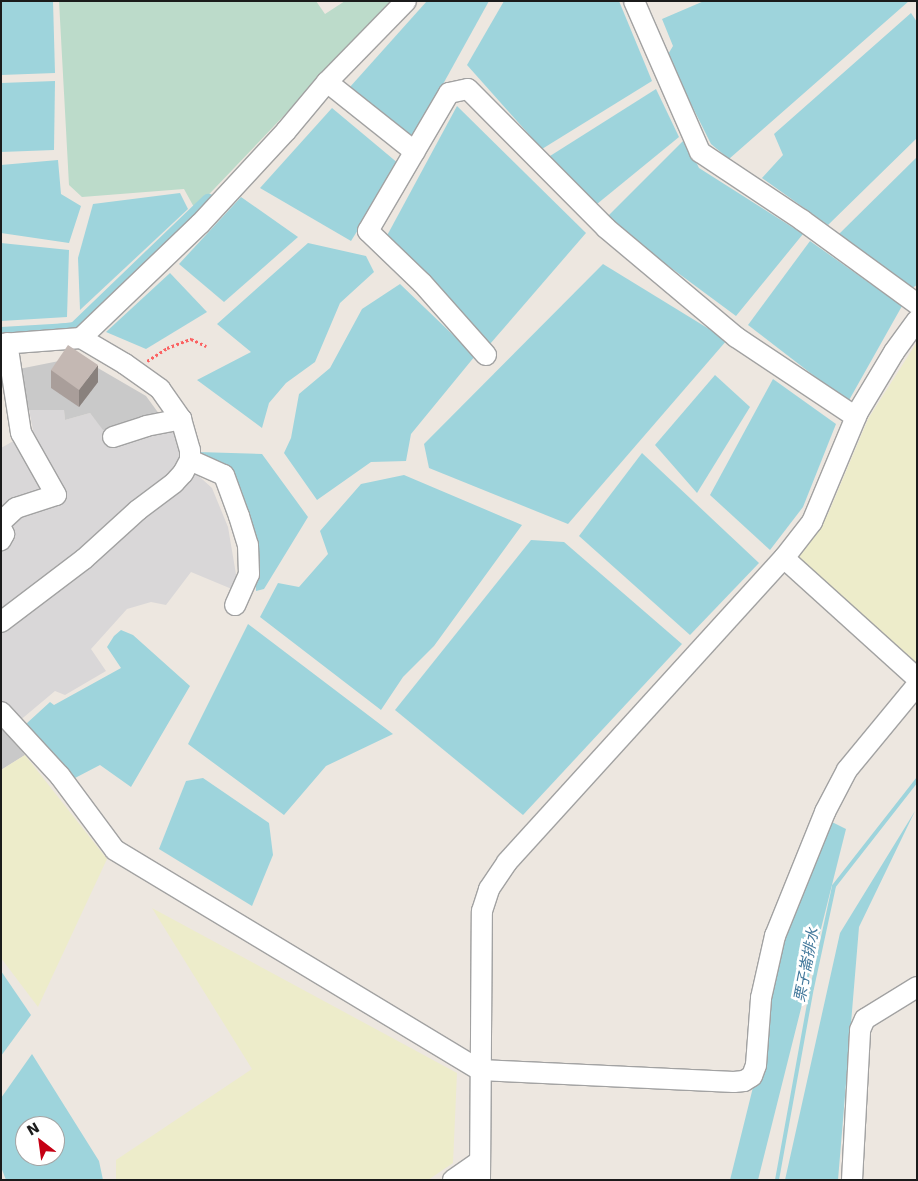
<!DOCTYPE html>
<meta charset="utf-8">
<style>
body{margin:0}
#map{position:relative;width:918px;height:1181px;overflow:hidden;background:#ede7e0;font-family:"DejaVu Sans","Noto Sans TC",sans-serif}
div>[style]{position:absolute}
.residential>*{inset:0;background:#d9d7d8}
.religious>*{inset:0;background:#c9c9c9}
.farmland>*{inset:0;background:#edecca}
.wetland>*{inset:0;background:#bcdbca}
.water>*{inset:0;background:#9ed4dc}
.stream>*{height:4px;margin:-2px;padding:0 2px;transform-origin:2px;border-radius:2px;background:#9ed4dc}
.canal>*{height:14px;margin:-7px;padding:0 7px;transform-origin:7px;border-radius:7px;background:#9ed4dc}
.path>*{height:2.5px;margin-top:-1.25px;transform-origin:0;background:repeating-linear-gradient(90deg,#fb6262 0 2.5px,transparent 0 5px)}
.roads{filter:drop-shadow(1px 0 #a2a2a2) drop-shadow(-1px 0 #a2a2a2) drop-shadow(0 1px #a2a2a2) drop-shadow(0 -1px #a2a2a2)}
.minor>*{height:20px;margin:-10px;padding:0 10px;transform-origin:10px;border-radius:10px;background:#fff}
.wall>*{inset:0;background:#a99e9a}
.shaded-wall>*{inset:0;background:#89817d}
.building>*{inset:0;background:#c4b8b3}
span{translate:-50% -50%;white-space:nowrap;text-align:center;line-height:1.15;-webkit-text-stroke:5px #fff;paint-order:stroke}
.water-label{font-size:15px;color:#42789b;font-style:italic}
.frame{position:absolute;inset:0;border:2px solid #1b1b1b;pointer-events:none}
.north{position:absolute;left:15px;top:1116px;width:50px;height:50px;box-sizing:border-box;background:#fff;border:1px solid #a4a4a4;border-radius:50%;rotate:330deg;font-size:14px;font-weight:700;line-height:20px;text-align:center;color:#1b1b1b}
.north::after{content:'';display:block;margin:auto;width:18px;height:22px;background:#c50014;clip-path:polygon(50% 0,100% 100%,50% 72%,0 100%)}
</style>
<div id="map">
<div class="residential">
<div style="clip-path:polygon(29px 410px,64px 410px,65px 420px,90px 413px,103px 429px,115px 427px,175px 429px,177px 444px,187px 461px,1px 615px,1px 448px,33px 430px)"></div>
<div style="clip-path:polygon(192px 470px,212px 488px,228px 527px,239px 592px,191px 572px,166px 605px,151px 602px,127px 609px,91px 649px,106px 671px,65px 695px,55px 691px,18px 722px,1px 705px,1px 621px)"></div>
</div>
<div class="religious">
<div style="clip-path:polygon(79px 357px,146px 396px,165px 422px,103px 430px,90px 413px,65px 420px,64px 410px,29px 410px,19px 369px)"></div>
<div style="clip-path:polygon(1px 727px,25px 755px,1px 770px)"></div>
</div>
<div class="farmland">
<div style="clip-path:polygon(917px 342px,917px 669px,798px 557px,828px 514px,868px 419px)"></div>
<div style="clip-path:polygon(25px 755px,107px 859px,38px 1007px,1px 958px,1px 770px)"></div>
<div style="clip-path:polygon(152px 908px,457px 1073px,453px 1163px,428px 1180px,116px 1180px,116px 1160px,252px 1069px)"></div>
</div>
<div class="wetland">
<div style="clip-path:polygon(59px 1px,316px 1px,325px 14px,345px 1px,389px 1px,391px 3px,195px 209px,184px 189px,82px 197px,69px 185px)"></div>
</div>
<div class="water">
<div style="clip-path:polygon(1px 1px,53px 1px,55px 73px,1px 75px)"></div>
<div style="clip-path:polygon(427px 1px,489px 1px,406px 151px,341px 97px)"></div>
<div style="clip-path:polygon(504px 1px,619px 1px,652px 81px,542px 149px,467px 65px)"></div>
<div style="clip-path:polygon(704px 1px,909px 1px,729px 159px,711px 144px,667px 56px,673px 46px,662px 19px)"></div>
<div style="clip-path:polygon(911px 13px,917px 22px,917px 138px,828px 225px,762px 178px,783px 155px,774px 134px)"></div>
<div style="clip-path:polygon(55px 81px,54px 150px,1px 152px,1px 83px)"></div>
<div style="clip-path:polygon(656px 89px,679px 137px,597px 204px,550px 156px)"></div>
<div style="clip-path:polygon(457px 106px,586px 233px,490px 344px,383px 243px)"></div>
<div style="clip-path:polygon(332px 108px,399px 164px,351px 241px,260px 188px)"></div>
<div style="clip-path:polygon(685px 139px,699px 168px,803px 234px,736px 316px,605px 219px)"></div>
<div style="clip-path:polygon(917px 157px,917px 285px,912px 288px,838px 235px)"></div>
<div style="clip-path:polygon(58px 160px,61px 194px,81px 206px,69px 243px,1px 233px,1px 165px)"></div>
<div style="clip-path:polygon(180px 193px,188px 209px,80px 310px,78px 258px,93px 204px)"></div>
<div style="clip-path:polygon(241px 197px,298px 237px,224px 302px,179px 264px)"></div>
<div style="clip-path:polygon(810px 241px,902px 306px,848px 402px,748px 325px)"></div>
<div style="clip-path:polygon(1px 243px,69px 250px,67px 317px,1px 321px)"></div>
<div style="clip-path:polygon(308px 243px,366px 256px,374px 272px,340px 303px,315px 362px,286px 383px,269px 403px,262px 428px,197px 380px,251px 352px,217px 324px)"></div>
<div style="clip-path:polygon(603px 264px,727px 340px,568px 524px,429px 468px,424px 444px)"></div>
<div style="clip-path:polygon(170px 273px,207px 312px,146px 349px,106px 332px)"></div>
<div style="clip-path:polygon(400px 284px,475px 356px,411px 434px,406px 461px,371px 462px,317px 500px,284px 453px,291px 438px,299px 394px,330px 368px,362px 309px)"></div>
<div style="clip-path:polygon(69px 323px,74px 334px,1px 338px,1px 327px)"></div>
<div style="clip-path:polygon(715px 375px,750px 407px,697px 493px,655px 445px)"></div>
<div style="clip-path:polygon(773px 379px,836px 424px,803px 507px,770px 550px,710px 495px)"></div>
<div style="clip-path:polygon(198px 452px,262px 454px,308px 517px,264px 589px,256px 591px,254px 562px,242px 511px)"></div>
<div style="clip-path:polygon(642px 453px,759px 563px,690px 635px,579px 536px)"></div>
<div style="clip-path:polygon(404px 475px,522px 525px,434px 646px,403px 677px,381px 710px,260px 617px,278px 583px,299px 587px,328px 554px,320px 531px,361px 484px)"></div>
<div style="clip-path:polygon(531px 540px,564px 542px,682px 644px,523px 815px,395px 710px)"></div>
<div style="clip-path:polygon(248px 624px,393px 734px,326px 766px,284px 815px,188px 744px)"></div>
<div style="clip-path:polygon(121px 630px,133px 635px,190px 686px,131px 787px,100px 765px,75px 778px,26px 724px,50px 702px,54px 705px,121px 668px,107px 647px,114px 636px)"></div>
<div style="clip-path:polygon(203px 778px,269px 823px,273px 855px,252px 906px,159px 849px,186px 781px)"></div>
<div style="clip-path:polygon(915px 811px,859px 927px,838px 1180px,785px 1180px,840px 933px)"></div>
<div style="clip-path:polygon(828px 820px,846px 829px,758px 1180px,730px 1180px,760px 1059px,770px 978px)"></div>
<div style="clip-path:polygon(1px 971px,31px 1015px,1px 1056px)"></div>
<div style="clip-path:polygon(evenodd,32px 1054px,99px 1161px,103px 1180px,6px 1180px,1px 1167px,1px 1098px,32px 1054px,25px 1126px,55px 1126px,55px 1156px,25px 1156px,25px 1126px)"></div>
</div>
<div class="stream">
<div style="left:777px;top:1180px;width:195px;rotate:-79.7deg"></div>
<div style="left:812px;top:988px;width:104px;rotate:-77.8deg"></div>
<div style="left:834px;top:886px;width:135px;rotate:-51.9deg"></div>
</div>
<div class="canal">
<div style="left:58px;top:331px;width:17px;rotate:-7deg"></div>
<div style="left:75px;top:329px;width:185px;rotate:-43.9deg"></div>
</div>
<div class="path">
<div style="left:147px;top:361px;width:24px;rotate:-33deg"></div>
<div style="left:167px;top:348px;width:26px;rotate:-21deg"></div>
<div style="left:191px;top:339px;width:17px;rotate:25deg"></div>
</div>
<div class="roads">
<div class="minor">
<div style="left:634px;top:1px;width:165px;rotate:66.4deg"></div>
<div style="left:700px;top:152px;width:123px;rotate:33.7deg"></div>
<div style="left:802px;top:220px;width:142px;rotate:36.1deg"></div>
<div style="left:327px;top:82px;width:112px;rotate:38.5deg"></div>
<div style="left:81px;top:338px;width:165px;rotate:-43.8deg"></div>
<div style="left:200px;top:224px;width:127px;rotate:-47.2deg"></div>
<div style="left:286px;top:131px;width:64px;rotate:-50.1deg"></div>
<div style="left:327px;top:82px;width:113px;rotate:-45.7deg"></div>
<div style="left:1px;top:344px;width:80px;rotate:-4.3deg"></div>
<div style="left:81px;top:338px;width:51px;rotate:30.6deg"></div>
<div style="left:125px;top:364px;width:43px;rotate:35.5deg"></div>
<div style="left:160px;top:389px;width:37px;rotate:55deg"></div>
<div style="left:181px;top:419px;width:32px;rotate:74deg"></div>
<div style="left:190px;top:450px;width:10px;rotate:90deg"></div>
<div style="left:190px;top:460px;width:15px;rotate:118deg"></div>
<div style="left:183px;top:473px;width:13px;rotate:132deg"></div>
<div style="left:174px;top:483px;width:45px;rotate:143.1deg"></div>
<div style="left:138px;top:510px;width:73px;rotate:137.8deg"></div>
<div style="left:84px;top:559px;width:104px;rotate:142.8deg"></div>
<div style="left:486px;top:355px;width:96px;rotate:-131.6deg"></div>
<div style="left:422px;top:283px;width:75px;rotate:-136.1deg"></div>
<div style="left:368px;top:231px;width:160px;rotate:-59.6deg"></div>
<div style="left:449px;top:93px;width:19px;rotate:-12deg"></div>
<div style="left:468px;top:89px;width:196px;rotate:45.2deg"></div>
<div style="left:606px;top:228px;width:170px;rotate:40deg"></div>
<div style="left:736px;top:337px;width:144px;rotate:33.7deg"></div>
<div style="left:113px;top:437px;width:35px;rotate:-18deg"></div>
<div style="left:146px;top:426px;width:36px;rotate:-11deg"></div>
<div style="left:190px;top:460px;width:37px;rotate:24deg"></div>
<div style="left:224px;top:475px;width:44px;rotate:69.9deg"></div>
<div style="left:239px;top:516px;width:30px;rotate:73deg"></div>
<div style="left:248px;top:545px;width:29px;rotate:88deg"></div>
<div style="left:249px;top:574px;width:34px;rotate:114deg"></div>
<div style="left:1px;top:522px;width:21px;rotate:-43deg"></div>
<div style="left:16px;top:508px;width:42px;rotate:-18deg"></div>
<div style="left:56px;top:495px;width:71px;rotate:-119.4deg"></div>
<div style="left:21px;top:433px;width:91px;rotate:-98.8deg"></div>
<div style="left:1px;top:528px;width:7px;rotate:63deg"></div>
<div style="left:4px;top:534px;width:7px;rotate:117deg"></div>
<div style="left:784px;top:558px;width:179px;rotate:42.1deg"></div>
<div style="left:1px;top:712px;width:87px;rotate:47.3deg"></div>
<div style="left:60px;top:776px;width:92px;rotate:53.4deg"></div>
<div style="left:115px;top:850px;width:426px;rotate:31.1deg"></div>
<div style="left:480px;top:1070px;width:254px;rotate:2.7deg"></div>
<div style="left:734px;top:1082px;width:10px;rotate:-6deg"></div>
<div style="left:744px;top:1081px;width:9px;rotate:-32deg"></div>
<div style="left:752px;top:1076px;width:12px;rotate:-70deg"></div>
<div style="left:756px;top:1065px;width:67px;rotate:-85.7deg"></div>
<div style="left:761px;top:998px;width:64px;rotate:-77.3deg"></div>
<div style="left:775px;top:936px;width:134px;rotate:-68deg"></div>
<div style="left:825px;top:812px;width:47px;rotate:-62.4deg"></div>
<div style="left:847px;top:770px;width:110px;rotate:-50.5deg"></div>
<div style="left:453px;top:1180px;width:32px;rotate:-35deg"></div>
<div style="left:480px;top:1180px;width:269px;rotate:-89.6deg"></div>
<div style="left:482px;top:911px;width:23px;rotate:-72deg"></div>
<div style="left:489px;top:889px;width:32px;rotate:-56deg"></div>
<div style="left:507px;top:862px;width:411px;rotate:-47.7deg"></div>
<div style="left:784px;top:558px;width:46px;rotate:-52.1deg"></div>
<div style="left:812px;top:522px;width:119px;rotate:-67.3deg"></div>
<div style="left:858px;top:412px;width:70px;rotate:-59deg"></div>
<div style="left:894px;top:352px;width:39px;rotate:-54deg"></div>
<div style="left:852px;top:1180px;width:150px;rotate:-86.9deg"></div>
<div style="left:860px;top:1030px;width:12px;rotate:-66deg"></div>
<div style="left:865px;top:1019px;width:61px;rotate:-31.6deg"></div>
</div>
</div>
<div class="wall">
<div style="clip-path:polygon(51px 370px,98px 382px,79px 407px,51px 388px)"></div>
</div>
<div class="shaded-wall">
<div style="clip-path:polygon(98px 365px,98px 382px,79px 407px,79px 390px)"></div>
</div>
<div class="building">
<div style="clip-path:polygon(68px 345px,98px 365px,79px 390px,51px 370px)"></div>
</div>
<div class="water-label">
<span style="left:807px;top:965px;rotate:-79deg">栗子崙排水</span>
</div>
<div class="frame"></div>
<div class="north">N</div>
</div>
